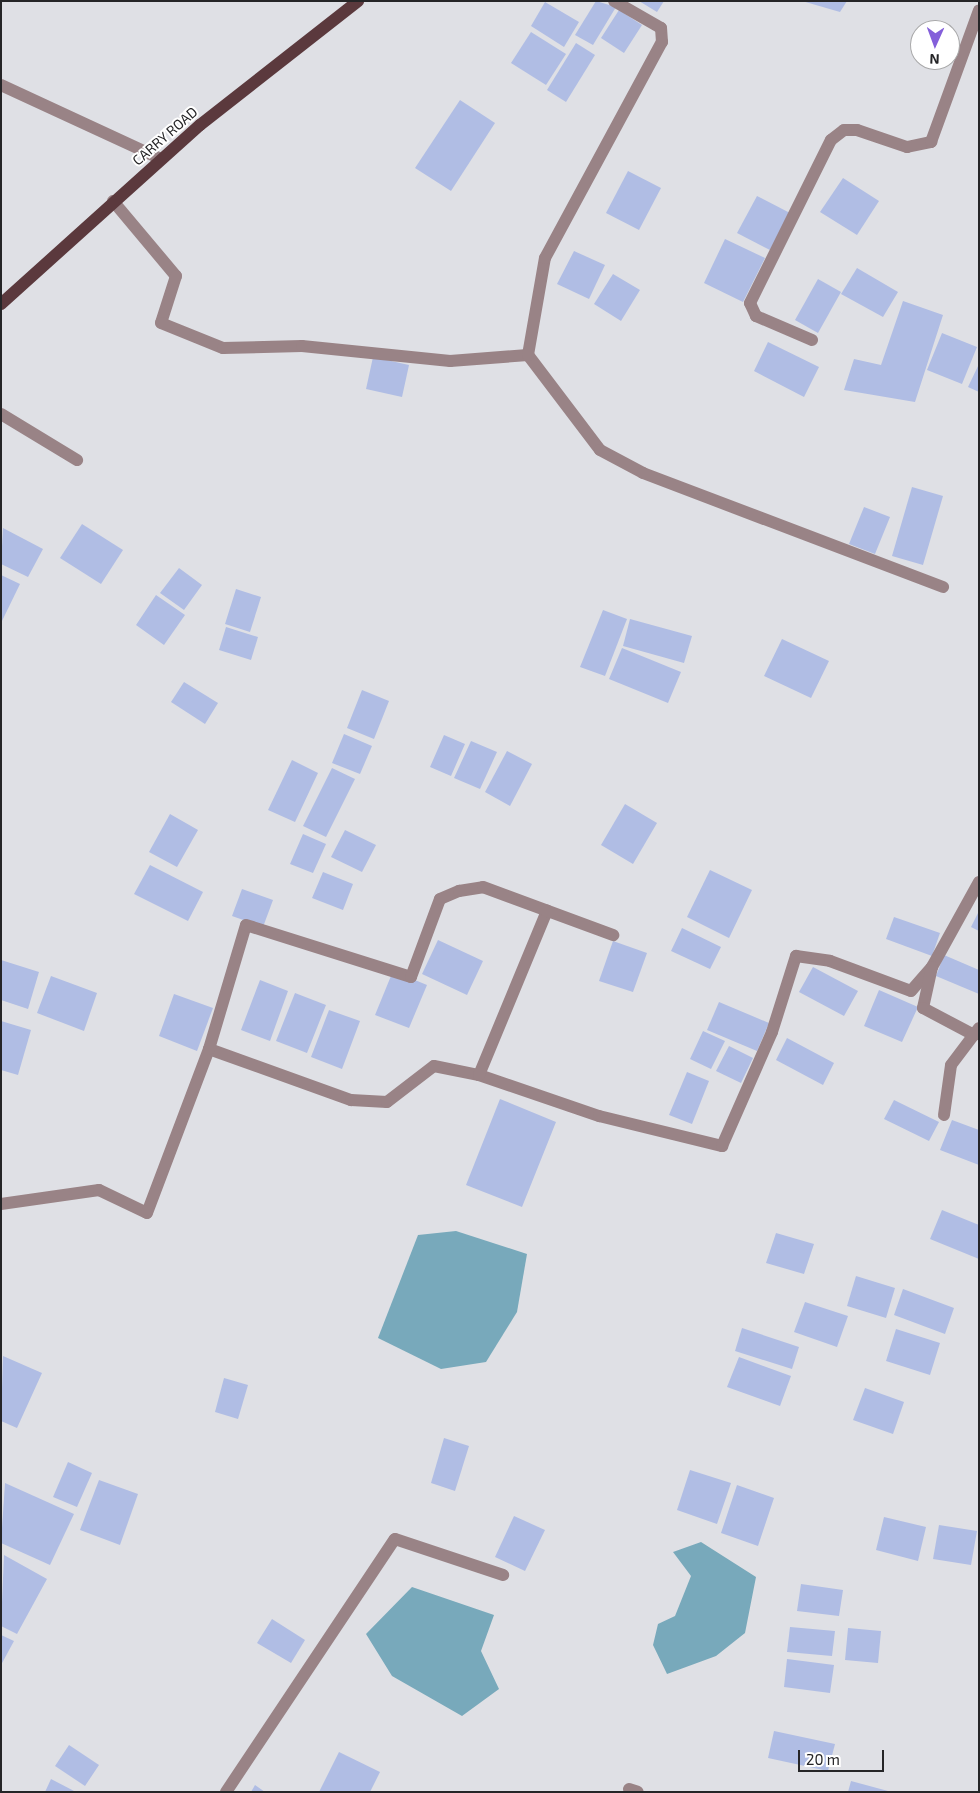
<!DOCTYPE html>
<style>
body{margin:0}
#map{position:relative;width:980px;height:1793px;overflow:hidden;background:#dfe0e5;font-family:"Exo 2",sans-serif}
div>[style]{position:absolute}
.water>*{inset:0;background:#78a9bb}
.building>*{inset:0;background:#b0bde4}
.minor>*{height:12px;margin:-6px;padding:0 6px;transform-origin:6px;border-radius:6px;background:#998386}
.major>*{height:12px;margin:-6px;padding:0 6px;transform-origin:6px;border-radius:6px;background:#5b393d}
span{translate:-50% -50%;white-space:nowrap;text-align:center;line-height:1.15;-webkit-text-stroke:4px #fff;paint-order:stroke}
.street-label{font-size:14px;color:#252527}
.frame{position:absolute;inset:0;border:2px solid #252527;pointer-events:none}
.north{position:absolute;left:910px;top:20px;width:50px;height:50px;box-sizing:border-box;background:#fff;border:1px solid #a8a8a9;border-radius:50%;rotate:182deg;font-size:14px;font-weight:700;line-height:20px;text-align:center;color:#252527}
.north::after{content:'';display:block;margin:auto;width:18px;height:22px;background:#845fda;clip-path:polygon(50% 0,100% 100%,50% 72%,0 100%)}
.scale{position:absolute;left:798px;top:1750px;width:86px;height:22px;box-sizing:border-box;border:2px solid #252527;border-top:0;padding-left:6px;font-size:15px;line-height:18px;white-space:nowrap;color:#252527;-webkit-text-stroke:4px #fff;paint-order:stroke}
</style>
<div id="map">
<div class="water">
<div style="clip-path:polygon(456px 1231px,527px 1254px,517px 1312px,486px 1362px,441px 1369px,378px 1338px,418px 1235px)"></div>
<div style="clip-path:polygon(701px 1542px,756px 1577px,745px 1633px,716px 1656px,667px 1674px,653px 1645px,658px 1624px,675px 1616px,691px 1576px,673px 1552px)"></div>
<div style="clip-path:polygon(412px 1587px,494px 1615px,481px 1651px,499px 1689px,462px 1716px,392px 1676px,366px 1634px)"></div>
</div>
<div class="building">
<div style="clip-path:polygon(596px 1px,616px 7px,593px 45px,575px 35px)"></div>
<div style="clip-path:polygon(639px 1px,664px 1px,657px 12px)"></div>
<div style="clip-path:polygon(802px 1px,847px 1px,840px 12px)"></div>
<div style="clip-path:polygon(545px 2px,579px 22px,564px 47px,531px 26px)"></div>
<div style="clip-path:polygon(619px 10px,642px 25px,624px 53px,601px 38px)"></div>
<div style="clip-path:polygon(531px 32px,566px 54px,546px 85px,511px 63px)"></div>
<div style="clip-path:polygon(576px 43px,595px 55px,566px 102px,547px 90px)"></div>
<div style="clip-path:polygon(460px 100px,495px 123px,451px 191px,415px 168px)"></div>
<div style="clip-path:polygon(628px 171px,661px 188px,639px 230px,606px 213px)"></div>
<div style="clip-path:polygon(843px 178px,879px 201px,857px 235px,820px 212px)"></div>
<div style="clip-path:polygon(757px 196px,790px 213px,770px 250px,737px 233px)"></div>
<div style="clip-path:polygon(725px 239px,765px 258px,743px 302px,704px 283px)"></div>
<div style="clip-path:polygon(574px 251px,605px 265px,589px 299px,557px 284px)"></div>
<div style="clip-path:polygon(857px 268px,898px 292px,883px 317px,841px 294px)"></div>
<div style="clip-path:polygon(613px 274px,640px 290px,621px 321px,594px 304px)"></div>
<div style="clip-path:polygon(818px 279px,841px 292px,818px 333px,795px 320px)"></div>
<div style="clip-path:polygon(903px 301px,943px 315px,915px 402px,844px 390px,854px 359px,881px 365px)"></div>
<div style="clip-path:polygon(942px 333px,977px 347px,962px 384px,927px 370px)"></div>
<div style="clip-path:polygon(768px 342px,819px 367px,804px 397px,754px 371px)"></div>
<div style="clip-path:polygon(373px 357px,409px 365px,402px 397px,366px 389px)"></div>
<div style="clip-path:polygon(979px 364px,979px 392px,968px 387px)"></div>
<div style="clip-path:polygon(912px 487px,943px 496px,923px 565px,892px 556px)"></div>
<div style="clip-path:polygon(864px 507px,890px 517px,875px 554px,849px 544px)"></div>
<div style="clip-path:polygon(82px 524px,123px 550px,101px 584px,60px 558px)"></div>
<div style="clip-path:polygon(3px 528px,43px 549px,28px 577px,1px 564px)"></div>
<div style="clip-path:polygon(179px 568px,202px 585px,184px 610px,160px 593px)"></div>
<div style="clip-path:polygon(1px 575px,20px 584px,1px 623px)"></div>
<div style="clip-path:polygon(236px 589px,261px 597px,250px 632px,225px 624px)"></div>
<div style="clip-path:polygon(156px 595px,185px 615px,164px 645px,136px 625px)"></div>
<div style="clip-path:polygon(603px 610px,627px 619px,605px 676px,580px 667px)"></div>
<div style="clip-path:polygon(630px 619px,692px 636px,684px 663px,623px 646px)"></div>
<div style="clip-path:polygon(226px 627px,258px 637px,251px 660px,219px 650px)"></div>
<div style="clip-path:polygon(782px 639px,829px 661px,811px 698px,764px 676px)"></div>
<div style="clip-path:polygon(622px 648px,681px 672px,668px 703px,609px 679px)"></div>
<div style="clip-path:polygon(184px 682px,218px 703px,205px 724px,171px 702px)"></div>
<div style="clip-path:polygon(362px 690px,389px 701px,374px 739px,347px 728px)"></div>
<div style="clip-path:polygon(344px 734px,372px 746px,360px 774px,332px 763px)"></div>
<div style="clip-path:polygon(444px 735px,465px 744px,451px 776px,430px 767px)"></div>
<div style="clip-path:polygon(471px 741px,497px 752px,480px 789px,454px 778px)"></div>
<div style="clip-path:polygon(507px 751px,532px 764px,510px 806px,485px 792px)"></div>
<div style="clip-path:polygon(292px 760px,318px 773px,295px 822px,268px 810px)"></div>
<div style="clip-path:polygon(332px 768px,355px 779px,326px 837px,303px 826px)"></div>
<div style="clip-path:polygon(625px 804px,657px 823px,633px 864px,601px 845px)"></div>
<div style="clip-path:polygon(170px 814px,198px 830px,177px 867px,149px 852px)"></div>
<div style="clip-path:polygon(345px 830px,376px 845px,362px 872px,331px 857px)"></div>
<div style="clip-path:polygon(303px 834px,326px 844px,313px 873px,290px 864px)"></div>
<div style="clip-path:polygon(150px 865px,203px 892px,188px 921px,134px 894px)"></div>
<div style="clip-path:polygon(710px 870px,752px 890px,729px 938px,687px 917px)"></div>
<div style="clip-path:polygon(323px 872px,353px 884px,343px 910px,312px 898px)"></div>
<div style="clip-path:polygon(242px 889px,273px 900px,263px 927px,232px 916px)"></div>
<div style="clip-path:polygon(979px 911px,979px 931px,971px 927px)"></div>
<div style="clip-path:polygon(894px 917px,940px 933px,932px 956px,886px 939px)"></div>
<div style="clip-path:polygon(682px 928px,721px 947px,710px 969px,671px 951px)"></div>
<div style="clip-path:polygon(438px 940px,483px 961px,467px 995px,422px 974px)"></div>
<div style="clip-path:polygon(613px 941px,647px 953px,633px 992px,599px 981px)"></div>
<div style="clip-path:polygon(944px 955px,979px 970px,979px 994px,936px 976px)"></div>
<div style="clip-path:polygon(1px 960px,39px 972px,28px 1009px,1px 1000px)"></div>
<div style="clip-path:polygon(813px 967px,858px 991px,844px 1016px,799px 992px)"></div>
<div style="clip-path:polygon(393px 971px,427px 985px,409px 1028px,375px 1015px)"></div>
<div style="clip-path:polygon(51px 976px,97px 993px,84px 1031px,37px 1013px)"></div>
<div style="clip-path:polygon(260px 980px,288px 991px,270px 1041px,241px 1030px)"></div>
<div style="clip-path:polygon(879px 990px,918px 1007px,902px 1042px,864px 1026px)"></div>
<div style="clip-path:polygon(295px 993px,326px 1005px,307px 1053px,276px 1041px)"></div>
<div style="clip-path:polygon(174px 994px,213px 1008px,197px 1051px,159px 1036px)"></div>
<div style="clip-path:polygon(719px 1002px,769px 1023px,757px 1051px,707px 1030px)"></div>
<div style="clip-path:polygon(329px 1010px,360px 1021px,342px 1069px,311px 1057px)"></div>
<div style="clip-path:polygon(1px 1021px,31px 1030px,18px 1075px,1px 1070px)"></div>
<div style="clip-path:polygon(703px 1031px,725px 1041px,711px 1069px,690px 1059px)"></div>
<div style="clip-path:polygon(787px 1038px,834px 1063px,823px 1085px,776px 1060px)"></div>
<div style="clip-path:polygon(729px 1046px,753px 1058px,741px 1083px,716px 1071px)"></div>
<div style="clip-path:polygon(687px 1072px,709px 1081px,692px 1124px,669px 1115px)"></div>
<div style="clip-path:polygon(500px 1099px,556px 1122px,522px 1207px,466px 1185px)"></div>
<div style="clip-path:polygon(894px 1100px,939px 1122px,929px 1141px,884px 1119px)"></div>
<div style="clip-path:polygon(952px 1120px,979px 1130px,979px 1165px,940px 1150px)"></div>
<div style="clip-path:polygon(942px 1210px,979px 1225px,979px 1259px,930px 1239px)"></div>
<div style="clip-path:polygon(776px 1233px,814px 1244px,804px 1274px,766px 1263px)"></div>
<div style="clip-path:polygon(856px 1276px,895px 1288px,886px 1318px,847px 1306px)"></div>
<div style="clip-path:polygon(903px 1289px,954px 1308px,945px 1334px,894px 1315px)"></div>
<div style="clip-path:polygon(805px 1302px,848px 1316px,837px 1347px,794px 1332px)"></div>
<div style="clip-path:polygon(742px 1328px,799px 1347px,792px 1369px,735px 1351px)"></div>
<div style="clip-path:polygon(896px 1329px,940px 1343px,930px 1375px,886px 1361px)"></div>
<div style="clip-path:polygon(3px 1356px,42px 1373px,17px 1428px,1px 1421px)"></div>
<div style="clip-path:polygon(739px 1357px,791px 1376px,780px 1406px,727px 1387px)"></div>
<div style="clip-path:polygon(224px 1378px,248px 1385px,238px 1419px,215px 1412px)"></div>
<div style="clip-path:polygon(865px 1388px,904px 1402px,893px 1434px,853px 1420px)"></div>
<div style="clip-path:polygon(444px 1438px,469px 1446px,455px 1491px,431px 1483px)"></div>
<div style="clip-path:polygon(68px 1462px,92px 1473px,77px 1507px,53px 1497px)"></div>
<div style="clip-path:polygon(690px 1470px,731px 1483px,717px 1524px,677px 1510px)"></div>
<div style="clip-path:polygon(99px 1480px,138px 1494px,120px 1545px,80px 1530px)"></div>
<div style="clip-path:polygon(5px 1483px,74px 1514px,50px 1565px,1px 1543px)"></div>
<div style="clip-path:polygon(737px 1485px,774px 1498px,758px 1546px,721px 1533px)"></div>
<div style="clip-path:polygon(514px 1516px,545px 1530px,525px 1571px,495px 1557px)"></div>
<div style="clip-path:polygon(884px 1517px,926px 1527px,918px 1561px,876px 1550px)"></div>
<div style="clip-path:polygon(939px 1525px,977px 1531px,971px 1565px,933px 1559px)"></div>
<div style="clip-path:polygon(4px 1555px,47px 1579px,17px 1634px,1px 1626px)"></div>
<div style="clip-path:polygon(801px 1584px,843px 1590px,839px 1616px,797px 1611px)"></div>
<div style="clip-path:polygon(272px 1619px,305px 1640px,291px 1663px,257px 1643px)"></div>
<div style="clip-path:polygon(790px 1627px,835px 1631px,832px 1656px,787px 1652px)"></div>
<div style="clip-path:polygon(848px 1628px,881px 1631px,878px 1663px,845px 1660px)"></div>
<div style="clip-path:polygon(1px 1635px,14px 1641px,1px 1665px)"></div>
<div style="clip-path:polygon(787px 1659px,834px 1665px,830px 1693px,784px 1687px)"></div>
<div style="clip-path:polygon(774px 1731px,835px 1744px,828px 1771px,768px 1758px)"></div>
<div style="clip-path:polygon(69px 1745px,99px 1765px,85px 1786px,55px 1766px)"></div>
<div style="clip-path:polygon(339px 1752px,380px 1772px,370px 1792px,319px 1792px)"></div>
<div style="clip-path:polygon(51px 1779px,76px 1792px,45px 1792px)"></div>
<div style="clip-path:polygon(851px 1781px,888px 1791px,887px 1792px,848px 1792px)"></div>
<div style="clip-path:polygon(255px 1785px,265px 1792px,251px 1792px)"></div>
</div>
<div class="minor">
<div style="left:1px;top:85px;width:176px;rotate:24.8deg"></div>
<div style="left:113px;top:201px;width:98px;rotate:50deg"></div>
<div style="left:176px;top:276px;width:49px;rotate:107.7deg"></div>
<div style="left:161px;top:323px;width:67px;rotate:22deg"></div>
<div style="left:223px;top:348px;width:79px;rotate:-1.5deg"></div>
<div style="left:302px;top:346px;width:149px;rotate:5.8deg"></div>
<div style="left:450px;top:361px;width:78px;rotate:-4.4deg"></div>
<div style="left:528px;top:355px;width:119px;rotate:52.8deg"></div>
<div style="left:600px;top:450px;width:49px;rotate:28.1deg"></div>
<div style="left:643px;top:473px;width:321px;rotate:20.8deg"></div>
<div style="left:812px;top:340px;width:61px;rotate:-156.8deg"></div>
<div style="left:756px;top:316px;width:14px;rotate:-115deg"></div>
<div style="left:750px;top:303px;width:182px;rotate:-63.6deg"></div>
<div style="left:831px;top:140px;width:16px;rotate:-38deg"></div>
<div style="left:844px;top:130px;width:13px"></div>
<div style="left:857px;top:130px;width:53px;rotate:18.8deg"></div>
<div style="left:907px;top:147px;width:25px;rotate:-12deg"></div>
<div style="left:931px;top:142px;width:140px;rotate:-70deg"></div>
<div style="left:528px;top:355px;width:98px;rotate:-80.1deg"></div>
<div style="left:545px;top:258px;width:246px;rotate:-61.6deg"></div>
<div style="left:662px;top:42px;width:14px;rotate:-94deg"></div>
<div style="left:661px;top:28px;width:54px;rotate:-150.1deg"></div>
<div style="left:1px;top:414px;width:89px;rotate:31.2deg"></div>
<div style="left:932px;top:967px;width:97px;rotate:-61.1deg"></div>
<div style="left:209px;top:1049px;width:151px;rotate:19.8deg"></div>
<div style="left:351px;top:1100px;width:36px;rotate:3deg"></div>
<div style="left:387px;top:1102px;width:59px;rotate:-37.5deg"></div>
<div style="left:434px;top:1066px;width:46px;rotate:11.3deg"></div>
<div style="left:479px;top:1075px;width:127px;rotate:18.9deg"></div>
<div style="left:599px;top:1116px;width:127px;rotate:13.7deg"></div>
<div style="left:722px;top:1146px;width:124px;rotate:-66.3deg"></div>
<div style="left:772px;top:1032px;width:80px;rotate:-72.5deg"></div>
<div style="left:796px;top:956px;width:34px;rotate:8deg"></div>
<div style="left:830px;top:961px;width:86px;rotate:20.3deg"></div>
<div style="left:911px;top:991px;width:32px;rotate:-49deg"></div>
<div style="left:932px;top:967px;width:42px;rotate:102.4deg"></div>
<div style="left:923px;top:1008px;width:58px;rotate:27.9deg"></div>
<div style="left:479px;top:1075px;width:178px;rotate:-67.5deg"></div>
<div style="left:944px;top:1115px;width:50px;rotate:-82deg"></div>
<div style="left:951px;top:1065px;width:46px;rotate:-52.9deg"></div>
<div style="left:1px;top:1204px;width:99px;rotate:-8.1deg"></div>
<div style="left:99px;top:1190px;width:53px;rotate:25.6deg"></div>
<div style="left:147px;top:1213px;width:175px;rotate:-69.3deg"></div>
<div style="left:209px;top:1049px;width:129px;rotate:-73.4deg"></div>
<div style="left:246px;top:925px;width:173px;rotate:17.5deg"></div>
<div style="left:411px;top:977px;width:83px;rotate:-69.6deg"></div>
<div style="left:440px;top:899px;width:21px;rotate:-23deg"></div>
<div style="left:459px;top:891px;width:24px;rotate:-9deg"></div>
<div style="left:483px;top:887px;width:139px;rotate:20.3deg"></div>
<div style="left:629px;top:1789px;width:9px;rotate:18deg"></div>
<div style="left:226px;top:1792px;width:304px;rotate:-56.3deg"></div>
<div style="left:395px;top:1539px;width:114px;rotate:18.4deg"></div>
</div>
<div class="major">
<div style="left:1px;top:304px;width:268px;rotate:-42deg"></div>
<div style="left:200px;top:125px;width:201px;rotate:-38.1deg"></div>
</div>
<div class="street-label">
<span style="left:165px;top:136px;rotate:-41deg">CARRY ROAD</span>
</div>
<div class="frame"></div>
<div class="north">N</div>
<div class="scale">20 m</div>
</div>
